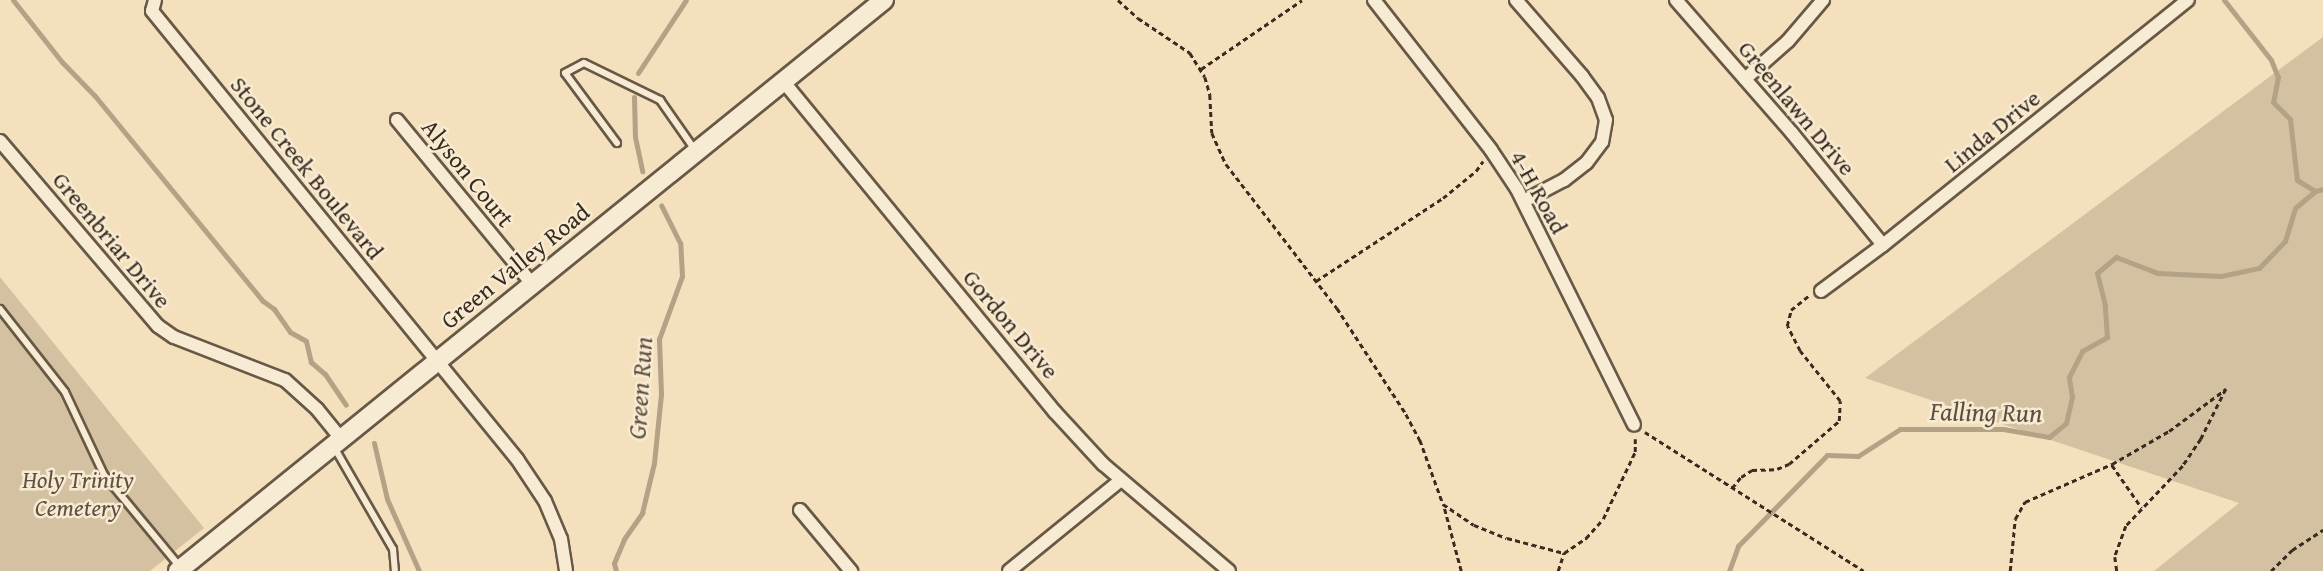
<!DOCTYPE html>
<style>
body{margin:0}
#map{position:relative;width:2323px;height:571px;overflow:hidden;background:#f4e0bc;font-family:"Gentium Book Plus",serif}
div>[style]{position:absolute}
.green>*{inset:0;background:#d4c1a1}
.stream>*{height:5px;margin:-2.5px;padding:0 2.5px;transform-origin:2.5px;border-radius:2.5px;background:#b4a287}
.path>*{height:2.5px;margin-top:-1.25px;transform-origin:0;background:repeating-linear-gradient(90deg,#392b1f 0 5px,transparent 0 8.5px)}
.roads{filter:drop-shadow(2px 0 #685846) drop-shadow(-2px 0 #685846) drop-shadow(0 2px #685846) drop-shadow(0 -2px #685846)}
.lane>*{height:6px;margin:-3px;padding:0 3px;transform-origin:3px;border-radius:3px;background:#f8ebd3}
.street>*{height:12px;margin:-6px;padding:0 6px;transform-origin:6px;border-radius:6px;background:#f8ebd3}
.secondary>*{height:18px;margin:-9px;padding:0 9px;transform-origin:9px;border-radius:9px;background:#f8ebd3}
span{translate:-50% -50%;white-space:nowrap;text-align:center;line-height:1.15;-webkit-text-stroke:5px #f8ebd3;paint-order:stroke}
.street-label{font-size:24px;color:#392b1f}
.park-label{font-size:24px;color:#605040;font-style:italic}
.water-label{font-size:26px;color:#5e4f3e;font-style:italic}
</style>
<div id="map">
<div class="green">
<div style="clip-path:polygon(2323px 37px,2323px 571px,2154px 571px,2239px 503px,1865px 378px)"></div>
<div style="clip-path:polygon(0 277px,204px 528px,150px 571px,0 571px)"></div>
</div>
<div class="stream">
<div style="left:13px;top:0;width:79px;rotate:51.7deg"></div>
<div style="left:62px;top:62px;width:47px;rotate:45.9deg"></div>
<div style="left:95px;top:96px;width:265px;rotate:50.7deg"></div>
<div style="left:263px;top:301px;width:14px;rotate:36deg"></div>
<div style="left:274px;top:309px;width:28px;rotate:55deg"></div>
<div style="left:290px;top:332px;width:18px;rotate:29deg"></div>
<div style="left:306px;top:341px;width:22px;rotate:77deg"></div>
<div style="left:311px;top:362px;width:18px;rotate:41deg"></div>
<div style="left:325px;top:374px;width:37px;rotate:56deg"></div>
<div style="left:2224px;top:0;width:76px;rotate:51.9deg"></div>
<div style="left:2271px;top:60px;width:18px;rotate:68deg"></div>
<div style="left:2278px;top:77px;width:25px;rotate:101deg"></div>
<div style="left:2273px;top:102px;width:24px;rotate:45deg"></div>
<div style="left:2290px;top:119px;width:61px;rotate:83.5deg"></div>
<div style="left:2297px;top:180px;width:21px;rotate:31deg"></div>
<div style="left:638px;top:73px;width:87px;rotate:-56.7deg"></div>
<div style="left:634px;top:97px;width:40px;rotate:88.6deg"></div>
<div style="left:635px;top:137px;width:35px;rotate:78deg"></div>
<div style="left:374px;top:443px;width:57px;rotate:76.9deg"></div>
<div style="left:387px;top:499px;width:79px;rotate:66deg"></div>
<div style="left:616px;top:571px;width:8px;rotate:-104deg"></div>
<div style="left:614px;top:563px;width:26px;rotate:-67deg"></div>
<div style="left:624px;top:539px;width:32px;rotate:-55deg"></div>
<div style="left:642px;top:513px;width:51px;rotate:-76.5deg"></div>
<div style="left:654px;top:463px;width:69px;rotate:-84.2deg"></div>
<div style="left:661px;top:394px;width:55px;rotate:-92.1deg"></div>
<div style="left:659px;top:339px;width:67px;rotate:-69.9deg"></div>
<div style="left:682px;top:276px;width:33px;rotate:-93deg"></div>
<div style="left:680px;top:243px;width:42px;rotate:-116.6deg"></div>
<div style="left:1729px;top:571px;width:27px;rotate:-70deg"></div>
<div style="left:1738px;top:546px;width:127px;rotate:-45.6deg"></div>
<div style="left:1827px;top:455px;width:31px;rotate:2deg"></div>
<div style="left:1858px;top:456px;width:50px;rotate:-32.7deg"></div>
<div style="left:1900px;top:429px;width:103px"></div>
<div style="left:2003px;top:429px;width:47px;rotate:9.9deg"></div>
<div style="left:2049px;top:437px;width:22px;rotate:-39deg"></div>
<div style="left:2066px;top:423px;width:27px;rotate:-77deg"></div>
<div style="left:2072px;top:397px;width:20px;rotate:-99deg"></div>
<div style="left:2069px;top:377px;width:29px;rotate:-63deg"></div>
<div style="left:2082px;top:351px;width:29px;rotate:-29deg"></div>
<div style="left:2107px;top:337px;width:32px;rotate:-94deg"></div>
<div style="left:2105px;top:305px;width:33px;rotate:-104deg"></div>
<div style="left:2097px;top:273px;width:25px;rotate:-40deg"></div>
<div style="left:2116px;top:257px;width:45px;rotate:20.9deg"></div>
<div style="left:2158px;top:273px;width:63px;rotate:2.7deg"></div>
<div style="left:2221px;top:276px;width:39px;rotate:-12deg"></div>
<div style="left:2259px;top:268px;width:37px;rotate:-46deg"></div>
<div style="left:2285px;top:241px;width:34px;rotate:-73deg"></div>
<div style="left:2295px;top:208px;width:26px;rotate:-40deg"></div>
<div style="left:2315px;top:191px;width:8px;rotate:-14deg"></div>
</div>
<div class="path">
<div style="left:1118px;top:0;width:27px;rotate:42deg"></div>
<div style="left:1138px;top:18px;width:63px;rotate:33.9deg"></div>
<div style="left:1190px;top:53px;width:28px;rotate:58deg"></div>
<div style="left:1205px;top:77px;width:19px;rotate:74deg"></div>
<div style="left:1210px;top:95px;width:38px;rotate:87deg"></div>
<div style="left:1212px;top:133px;width:34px;rotate:66deg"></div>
<div style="left:1226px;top:164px;width:182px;rotate:52.4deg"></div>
<div style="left:1337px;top:308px;width:126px;rotate:56.9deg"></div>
<div style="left:1406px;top:414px;width:30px;rotate:62deg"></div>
<div style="left:1420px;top:440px;width:68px;rotate:70.2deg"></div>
<div style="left:1201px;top:69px;width:122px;rotate:-34.3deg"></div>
<div style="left:1316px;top:281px;width:152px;rotate:-33.2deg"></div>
<div style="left:1443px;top:198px;width:43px;rotate:-39.3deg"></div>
<div style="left:1476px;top:171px;width:12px;rotate:-55deg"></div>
<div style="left:1645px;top:432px;width:259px;rotate:32.4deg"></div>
<div style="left:2112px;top:465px;width:52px;rotate:55.1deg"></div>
<div style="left:1732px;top:488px;width:14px;rotate:-51deg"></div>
<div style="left:1741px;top:477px;width:13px;rotate:-32deg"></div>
<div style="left:1752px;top:470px;width:25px;rotate:-2deg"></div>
<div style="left:1777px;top:469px;width:13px;rotate:-23deg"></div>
<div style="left:1789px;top:464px;width:66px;rotate:-40.7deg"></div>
<div style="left:1839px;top:421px;width:20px;rotate:-87deg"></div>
<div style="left:1840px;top:401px;width:64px;rotate:-128.7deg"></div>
<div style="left:1800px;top:351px;width:28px;rotate:-117deg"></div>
<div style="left:1787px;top:326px;width:16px;rotate:-76deg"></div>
<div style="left:1791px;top:310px;width:22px;rotate:-39deg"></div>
<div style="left:1461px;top:571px;width:69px;rotate:-105deg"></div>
<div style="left:1443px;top:504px;width:37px;rotate:34deg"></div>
<div style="left:1474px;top:525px;width:35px;rotate:22deg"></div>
<div style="left:1507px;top:538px;width:59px;rotate:14.7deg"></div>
<div style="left:1558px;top:571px;width:19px;rotate:-72deg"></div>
<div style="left:1564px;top:553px;width:27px;rotate:-34deg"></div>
<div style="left:1586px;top:538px;width:25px;rotate:-48deg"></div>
<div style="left:1603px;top:519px;width:74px;rotate:-64.5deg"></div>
<div style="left:1635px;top:452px;width:13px;rotate:-90deg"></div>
<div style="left:2010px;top:571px;width:52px;rotate:-84.5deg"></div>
<div style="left:2015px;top:519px;width:20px;rotate:-60deg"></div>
<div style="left:2025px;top:502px;width:95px;rotate:-23.6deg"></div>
<div style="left:2112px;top:464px;width:66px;rotate:-30.1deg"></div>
<div style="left:2169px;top:431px;width:71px;rotate:-36.4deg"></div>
<div style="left:2226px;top:389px;width:56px;rotate:116.6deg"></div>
<div style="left:2201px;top:439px;width:32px;rotate:124deg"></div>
<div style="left:2183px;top:466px;width:83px;rotate:133.5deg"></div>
<div style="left:2126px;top:526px;width:33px;rotate:110deg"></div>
<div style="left:2115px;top:557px;width:14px;rotate:82deg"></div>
<div style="left:2271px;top:571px;width:30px;rotate:-45deg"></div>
<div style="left:2292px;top:550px;width:37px;rotate:-33deg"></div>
</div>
<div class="roads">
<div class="lane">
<div style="left:617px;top:143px;width:87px;rotate:-126.6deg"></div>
<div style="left:565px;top:73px;width:21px;rotate:-28deg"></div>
<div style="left:584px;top:63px;width:85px;rotate:26deg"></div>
<div style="left:660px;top:100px;width:61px;rotate:55deg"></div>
<div style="left:0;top:309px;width:105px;rotate:51.9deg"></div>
<div style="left:65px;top:392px;width:92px;rotate:64.8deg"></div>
<div style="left:104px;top:475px;width:119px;rotate:50.4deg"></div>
<div style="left:334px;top:447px;width:118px;rotate:60deg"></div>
<div style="left:393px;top:549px;width:22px;rotate:85deg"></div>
</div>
<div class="street">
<div style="left:155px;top:0;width:11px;rotate:105deg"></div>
<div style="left:152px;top:11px;width:578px;rotate:50.83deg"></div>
<div style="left:517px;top:459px;width:50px;rotate:56.3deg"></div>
<div style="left:545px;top:501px;width:41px;rotate:67.2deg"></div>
<div style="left:561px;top:539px;width:32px;rotate:81deg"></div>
<div style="left:1374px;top:0;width:190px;rotate:52deg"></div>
<div style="left:1491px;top:150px;width:47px;rotate:56.3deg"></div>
<div style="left:1517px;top:189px;width:263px;rotate:63.6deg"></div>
<div style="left:1516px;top:0;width:101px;rotate:49deg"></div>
<div style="left:1582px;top:76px;width:27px;rotate:54deg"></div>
<div style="left:1598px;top:98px;width:23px;rotate:70deg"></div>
<div style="left:1606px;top:120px;width:22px;rotate:100deg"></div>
<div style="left:1602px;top:142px;width:26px;rotate:127deg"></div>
<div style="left:1586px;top:163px;width:28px;rotate:142deg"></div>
<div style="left:1564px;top:180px;width:45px;rotate:152.3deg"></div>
<div style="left:1676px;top:0;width:176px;rotate:48.9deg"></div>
<div style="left:1792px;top:133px;width:144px;rotate:50.9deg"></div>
<div style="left:1745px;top:79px;width:57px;rotate:-41.5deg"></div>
<div style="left:1788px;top:41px;width:54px;rotate:-49.5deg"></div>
<div style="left:783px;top:81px;width:428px;rotate:50.6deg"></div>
<div style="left:1055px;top:412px;width:71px;rotate:47.3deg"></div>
<div style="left:1103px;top:464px;width:165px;rotate:40.3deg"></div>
<div style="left:397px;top:120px;width:214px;rotate:50.5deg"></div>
<div style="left:0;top:141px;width:243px;rotate:49.5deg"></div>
<div style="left:158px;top:326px;width:19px;rotate:35deg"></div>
<div style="left:174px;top:337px;width:119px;rotate:21.2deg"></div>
<div style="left:285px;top:380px;width:43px;rotate:42.2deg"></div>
<div style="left:317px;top:409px;width:38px;rotate:51deg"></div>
<div style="left:1821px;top:291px;width:77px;rotate:-36.6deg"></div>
<div style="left:1883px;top:245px;width:391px;rotate:-38.8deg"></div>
<div style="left:800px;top:510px;width:80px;rotate:50.1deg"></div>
<div style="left:1009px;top:571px;width:144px;rotate:-39.1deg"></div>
</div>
<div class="secondary">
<div style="left:178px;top:571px;width:908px;rotate:-38.97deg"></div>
</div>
</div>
<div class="street-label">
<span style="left:1797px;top:108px;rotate:50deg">Greenlawn Drive</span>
<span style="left:1992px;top:131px;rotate:-39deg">Linda Drive</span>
<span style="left:307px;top:168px;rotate:51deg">Stone Creek Boulevard</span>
<span style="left:468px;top:173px;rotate:51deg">Alyson Court</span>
<span style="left:1539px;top:192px;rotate:61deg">4-H Road</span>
<span style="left:112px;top:240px;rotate:50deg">Greenbriar Drive</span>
<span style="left:515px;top:266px;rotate:-39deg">Green Valley Road</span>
<span style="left:1011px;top:324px;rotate:50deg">Gordon Drive</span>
</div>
<div class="park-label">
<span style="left:78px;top:494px">Holy Trinity<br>Cemetery</span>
</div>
<div class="water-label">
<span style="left:640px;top:388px;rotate:-86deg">Green Run</span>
<span style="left:1986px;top:412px;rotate:1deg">Falling Run</span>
</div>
</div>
